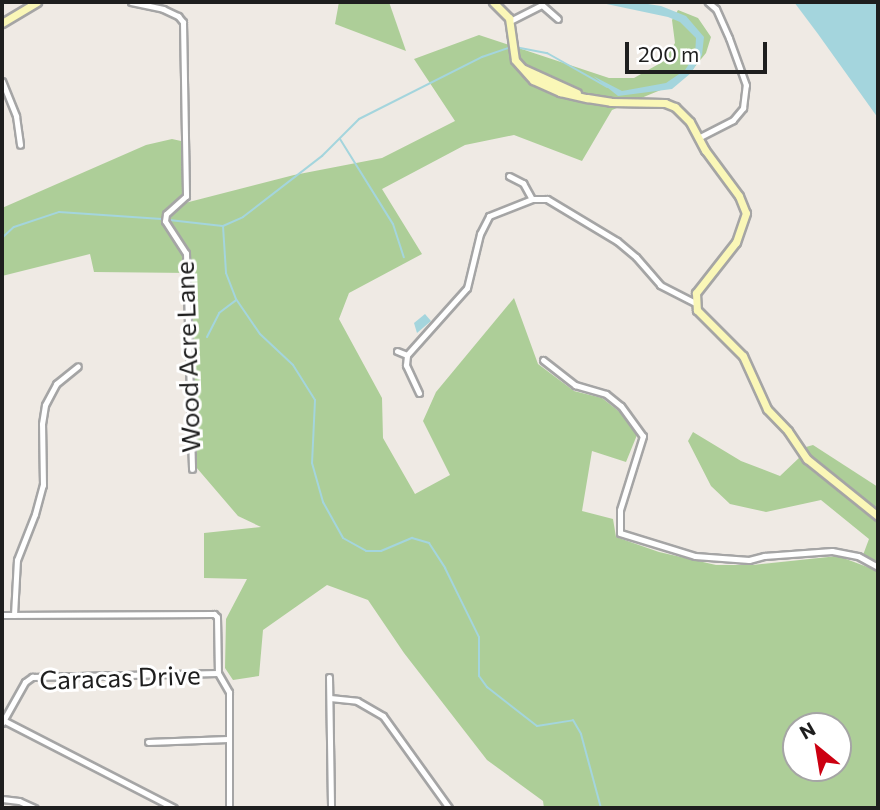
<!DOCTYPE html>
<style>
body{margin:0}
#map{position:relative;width:880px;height:810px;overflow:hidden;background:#efeae4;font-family:Commissioner,sans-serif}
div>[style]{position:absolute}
.forest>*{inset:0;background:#adce98}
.water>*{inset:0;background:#a4d5dd}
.stream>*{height:2px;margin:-1px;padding:0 1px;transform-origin:1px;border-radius:1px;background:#a4d5dd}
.roads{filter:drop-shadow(2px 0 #a5a5a5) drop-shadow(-2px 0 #a5a5a5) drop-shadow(0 2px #a5a5a5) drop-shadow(0 -2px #a5a5a5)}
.street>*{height:5px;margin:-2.5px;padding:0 2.5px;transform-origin:2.5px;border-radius:2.5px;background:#fff}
.secondary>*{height:7px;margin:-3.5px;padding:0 3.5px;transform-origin:3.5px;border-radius:3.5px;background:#faf7b7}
span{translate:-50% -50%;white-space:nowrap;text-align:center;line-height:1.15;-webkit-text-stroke:6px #fff;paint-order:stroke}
.street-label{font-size:26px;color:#1e1e1e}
.frame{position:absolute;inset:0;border:4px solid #1e1e1e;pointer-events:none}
.north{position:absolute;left:782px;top:712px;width:70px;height:70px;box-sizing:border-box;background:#fff;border:2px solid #a5a5a5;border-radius:50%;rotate:330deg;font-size:19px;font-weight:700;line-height:28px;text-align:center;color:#1e1e1e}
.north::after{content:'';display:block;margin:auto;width:24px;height:32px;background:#c01;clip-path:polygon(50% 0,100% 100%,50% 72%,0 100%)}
.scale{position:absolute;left:625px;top:42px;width:142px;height:32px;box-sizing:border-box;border:4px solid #1e1e1e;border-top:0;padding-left:9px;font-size:21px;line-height:24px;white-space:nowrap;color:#1e1e1e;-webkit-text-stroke:5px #fff;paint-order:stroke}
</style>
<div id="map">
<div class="forest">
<div style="clip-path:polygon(339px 2px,389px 2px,406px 51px,335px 24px)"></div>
<div style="clip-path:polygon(evenodd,678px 10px,698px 18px,711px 37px,706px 53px,693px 69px,668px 87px,612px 110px,582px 161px,514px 135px,465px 145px,382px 189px,422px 254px,349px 293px,339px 319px,382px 398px,383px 438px,415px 494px,450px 475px,423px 421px,436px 392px,514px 298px,538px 364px,574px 391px,602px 398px,621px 413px,637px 435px,626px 462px,592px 451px,582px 511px,613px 519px,616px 537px,659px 552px,716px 565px,753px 565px,838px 556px,878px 571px,878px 808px,544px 808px,543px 801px,487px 760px,404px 653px,368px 600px,327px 585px,263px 630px,259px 676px,233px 680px,225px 668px,226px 619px,247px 579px,204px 578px,204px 533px,261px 527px,238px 516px,196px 467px,190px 273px,94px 272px,90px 254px,2px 276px,2px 208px,146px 145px,172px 139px,181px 141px,183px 190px,181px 197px,185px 203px,294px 175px,382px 158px,455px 121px,414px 59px,479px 35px,609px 78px,634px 78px,664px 61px,675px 43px,672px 20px,678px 10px,796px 726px,838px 726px,838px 768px,796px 768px,796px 726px)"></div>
<div style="clip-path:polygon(693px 432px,741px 461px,780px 476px,800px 457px,815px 473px,878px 519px,878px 563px,863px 555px,869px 539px,821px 500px,766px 512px,730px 504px,711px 486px,688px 441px)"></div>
<div style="clip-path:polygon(813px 445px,878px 487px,878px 513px,814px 463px,806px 447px)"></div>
</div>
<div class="water">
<div style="clip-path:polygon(597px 2px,635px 2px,661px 6px,686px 16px,704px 37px,702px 55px,691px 73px,672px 89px,618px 96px,593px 76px,622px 91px,666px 83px,685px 70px,695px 55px,696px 38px,680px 22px,668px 17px)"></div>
<div style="clip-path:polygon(794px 2px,878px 2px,878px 118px,818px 34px)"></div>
<div style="clip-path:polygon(425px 314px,431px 321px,417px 333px,414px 323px)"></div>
</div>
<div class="stream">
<div style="left:515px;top:47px;width:33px;rotate:11deg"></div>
<div style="left:547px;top:53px;width:69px;rotate:29.5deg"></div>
<div style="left:340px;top:139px;width:100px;rotate:58.1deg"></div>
<div style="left:393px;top:224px;width:35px;rotate:72deg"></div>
<div style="left:169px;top:220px;width:54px;rotate:6.3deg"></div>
<div style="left:223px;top:226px;width:22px;rotate:-24deg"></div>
<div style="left:243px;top:217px;width:100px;rotate:-37.7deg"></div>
<div style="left:322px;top:156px;width:52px;rotate:-45deg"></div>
<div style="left:359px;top:119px;width:138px;rotate:-26.8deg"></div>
<div style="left:482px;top:57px;width:28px;rotate:-19deg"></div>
<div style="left:223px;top:226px;width:47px;rotate:86.3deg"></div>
<div style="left:226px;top:273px;width:28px;rotate:69deg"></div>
<div style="left:236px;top:299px;width:42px;rotate:55.6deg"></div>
<div style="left:260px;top:334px;width:45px;rotate:43.2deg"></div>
<div style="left:293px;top:365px;width:41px;rotate:57.8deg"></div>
<div style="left:315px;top:400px;width:63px;rotate:92.7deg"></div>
<div style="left:312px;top:463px;width:41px;rotate:74.2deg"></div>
<div style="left:323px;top:502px;width:41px;rotate:60.9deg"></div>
<div style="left:343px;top:538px;width:26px;rotate:29deg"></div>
<div style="left:366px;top:551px;width:15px"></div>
<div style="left:381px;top:551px;width:34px;rotate:-23deg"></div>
<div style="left:412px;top:538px;width:18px;rotate:16deg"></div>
<div style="left:429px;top:543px;width:30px;rotate:57deg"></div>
<div style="left:445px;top:568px;width:77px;rotate:63.8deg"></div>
<div style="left:479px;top:637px;width:39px;rotate:90deg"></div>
<div style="left:479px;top:676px;width:14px;rotate:54deg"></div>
<div style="left:487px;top:687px;width:63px;rotate:38deg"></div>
<div style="left:537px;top:726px;width:36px;rotate:-9deg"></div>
<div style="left:573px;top:720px;width:16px;rotate:60deg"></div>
<div style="left:581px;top:734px;width:77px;rotate:74.9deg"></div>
<div style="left:2px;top:238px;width:16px;rotate:-43deg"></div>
<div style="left:14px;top:227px;width:47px;rotate:-18.4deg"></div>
<div style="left:59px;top:212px;width:103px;rotate:3.9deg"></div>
<div style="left:207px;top:337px;width:27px;rotate:-63deg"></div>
<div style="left:219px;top:313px;width:21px;rotate:-37deg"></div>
</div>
<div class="roads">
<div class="street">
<div style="left:131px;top:2px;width:33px;rotate:12deg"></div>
<div style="left:163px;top:9px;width:17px;rotate:25deg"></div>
<div style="left:178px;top:16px;width:8px;rotate:50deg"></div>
<div style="left:183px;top:22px;width:174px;rotate:89deg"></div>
<div style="left:186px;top:196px;width:27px;rotate:138deg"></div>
<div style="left:166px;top:214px;width:7px;rotate:98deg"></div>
<div style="left:165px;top:221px;width:38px;rotate:57deg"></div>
<div style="left:186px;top:253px;width:216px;rotate:88.4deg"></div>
<div style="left:510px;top:21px;width:36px;rotate:-27deg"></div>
<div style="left:542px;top:5px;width:21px;rotate:41deg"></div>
<div style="left:2px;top:81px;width:38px;rotate:68deg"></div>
<div style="left:16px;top:116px;width:29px;rotate:82deg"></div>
<div style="left:698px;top:138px;width:39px;rotate:-27deg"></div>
<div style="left:733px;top:120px;width:16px;rotate:-50deg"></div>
<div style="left:743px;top:108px;width:23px;rotate:-83deg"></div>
<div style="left:746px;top:85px;width:50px;rotate:-109.9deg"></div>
<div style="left:729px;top:38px;width:32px;rotate:-114deg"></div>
<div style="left:716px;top:9px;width:11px;rotate:-139deg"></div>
<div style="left:509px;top:176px;width:16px;rotate:27deg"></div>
<div style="left:523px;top:183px;width:18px;rotate:61deg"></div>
<div style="left:532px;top:199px;width:15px"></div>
<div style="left:547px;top:199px;width:82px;rotate:31deg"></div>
<div style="left:617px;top:241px;width:25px;rotate:40deg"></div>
<div style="left:636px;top:257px;width:37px;rotate:49deg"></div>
<div style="left:660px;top:285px;width:39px;rotate:27deg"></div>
<div style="left:397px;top:351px;width:11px;rotate:22deg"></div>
<div style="left:543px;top:360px;width:41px;rotate:38deg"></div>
<div style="left:575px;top:385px;width:32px;rotate:16deg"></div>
<div style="left:606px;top:394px;width:19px;rotate:39deg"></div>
<div style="left:621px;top:406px;width:37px;rotate:54deg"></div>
<div style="left:643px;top:436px;width:77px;rotate:107.3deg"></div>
<div style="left:620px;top:510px;width:23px;rotate:90deg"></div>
<div style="left:620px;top:533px;width:78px;rotate:17deg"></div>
<div style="left:695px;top:556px;width:54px;rotate:4.2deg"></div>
<div style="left:749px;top:560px;width:16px;rotate:-15deg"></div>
<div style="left:764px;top:556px;width:68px;rotate:-4.2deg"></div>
<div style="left:832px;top:551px;width:26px;rotate:11deg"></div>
<div style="left:858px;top:556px;width:23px;rotate:29deg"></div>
<div style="left:419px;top:393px;width:31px;rotate:-115deg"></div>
<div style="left:406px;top:365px;width:10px;rotate:-84deg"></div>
<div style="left:407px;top:355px;width:90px;rotate:-48.2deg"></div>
<div style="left:467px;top:288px;width:56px;rotate:-76.5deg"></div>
<div style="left:480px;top:234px;width:20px;rotate:-63deg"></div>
<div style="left:489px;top:216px;width:46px;rotate:-21.6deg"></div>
<div style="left:2px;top:615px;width:212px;rotate:-0.3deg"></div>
<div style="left:214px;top:614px;width:4px;rotate:45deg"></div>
<div style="left:217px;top:617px;width:56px;rotate:89deg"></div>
<div style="left:218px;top:673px;width:22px;rotate:60deg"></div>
<div style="left:229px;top:692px;width:116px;rotate:90deg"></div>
<div style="left:14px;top:615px;width:55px;rotate:-86.9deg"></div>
<div style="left:17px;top:560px;width:49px;rotate:-68.6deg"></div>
<div style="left:35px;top:514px;width:30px;rotate:-75deg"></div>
<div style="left:43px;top:485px;width:61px;rotate:-90.9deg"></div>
<div style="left:42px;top:424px;width:19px;rotate:-81deg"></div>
<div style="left:45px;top:405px;width:24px;rotate:-62deg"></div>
<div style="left:56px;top:384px;width:28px;rotate:-39deg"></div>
<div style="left:329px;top:677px;width:131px;rotate:89.1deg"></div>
<div style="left:330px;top:698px;width:27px;rotate:6deg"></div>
<div style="left:357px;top:701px;width:30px;rotate:30deg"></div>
<div style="left:383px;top:716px;width:113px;rotate:54.3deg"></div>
<div style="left:3px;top:720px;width:192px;rotate:27.2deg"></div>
<div style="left:2px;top:723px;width:47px;rotate:-60.7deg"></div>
<div style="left:25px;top:682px;width:9px;rotate:-36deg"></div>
<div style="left:32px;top:677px;width:186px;rotate:-1.2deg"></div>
<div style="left:148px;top:742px;width:80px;rotate:-2.1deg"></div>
<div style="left:2px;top:799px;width:17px;rotate:7deg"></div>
<div style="left:19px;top:801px;width:17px;rotate:24deg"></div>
</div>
<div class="secondary">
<div style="left:493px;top:2px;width:23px;rotate:45deg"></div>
<div style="left:509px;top:18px;width:42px;rotate:81.9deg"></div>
<div style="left:515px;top:60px;width:27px;rotate:48deg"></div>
<div style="left:533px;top:80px;width:30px;rotate:24deg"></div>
<div style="left:560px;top:92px;width:28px;rotate:13deg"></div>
<div style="left:587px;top:98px;width:24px;rotate:9deg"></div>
<div style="left:611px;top:102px;width:54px;rotate:1.1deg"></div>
<div style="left:665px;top:103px;width:11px;rotate:22deg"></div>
<div style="left:675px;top:107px;width:21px;rotate:45deg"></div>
<div style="left:690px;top:122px;width:32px;rotate:62deg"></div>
<div style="left:705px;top:150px;width:57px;rotate:53.5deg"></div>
<div style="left:739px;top:196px;width:18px;rotate:68deg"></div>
<div style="left:746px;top:213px;width:31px;rotate:109deg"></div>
<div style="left:736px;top:242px;width:65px;rotate:128.1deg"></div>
<div style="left:696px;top:293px;width:17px;rotate:87deg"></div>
<div style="left:697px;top:310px;width:65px;rotate:45deg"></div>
<div style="left:743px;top:356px;width:58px;rotate:65.6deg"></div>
<div style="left:767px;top:409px;width:30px;rotate:46deg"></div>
<div style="left:788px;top:431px;width:34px;rotate:56deg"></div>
<div style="left:807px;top:459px;width:91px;rotate:38.8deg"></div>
<div style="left:2px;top:23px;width:41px;rotate:-31deg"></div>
<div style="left:524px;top:69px;width:58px;rotate:24.4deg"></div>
</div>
</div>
<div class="street-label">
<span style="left:187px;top:357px;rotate:-92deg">Wood Acre Lane</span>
<span style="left:120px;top:677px;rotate:-2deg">Caracas Drive</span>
</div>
<div class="frame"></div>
<div class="north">N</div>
<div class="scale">200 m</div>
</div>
